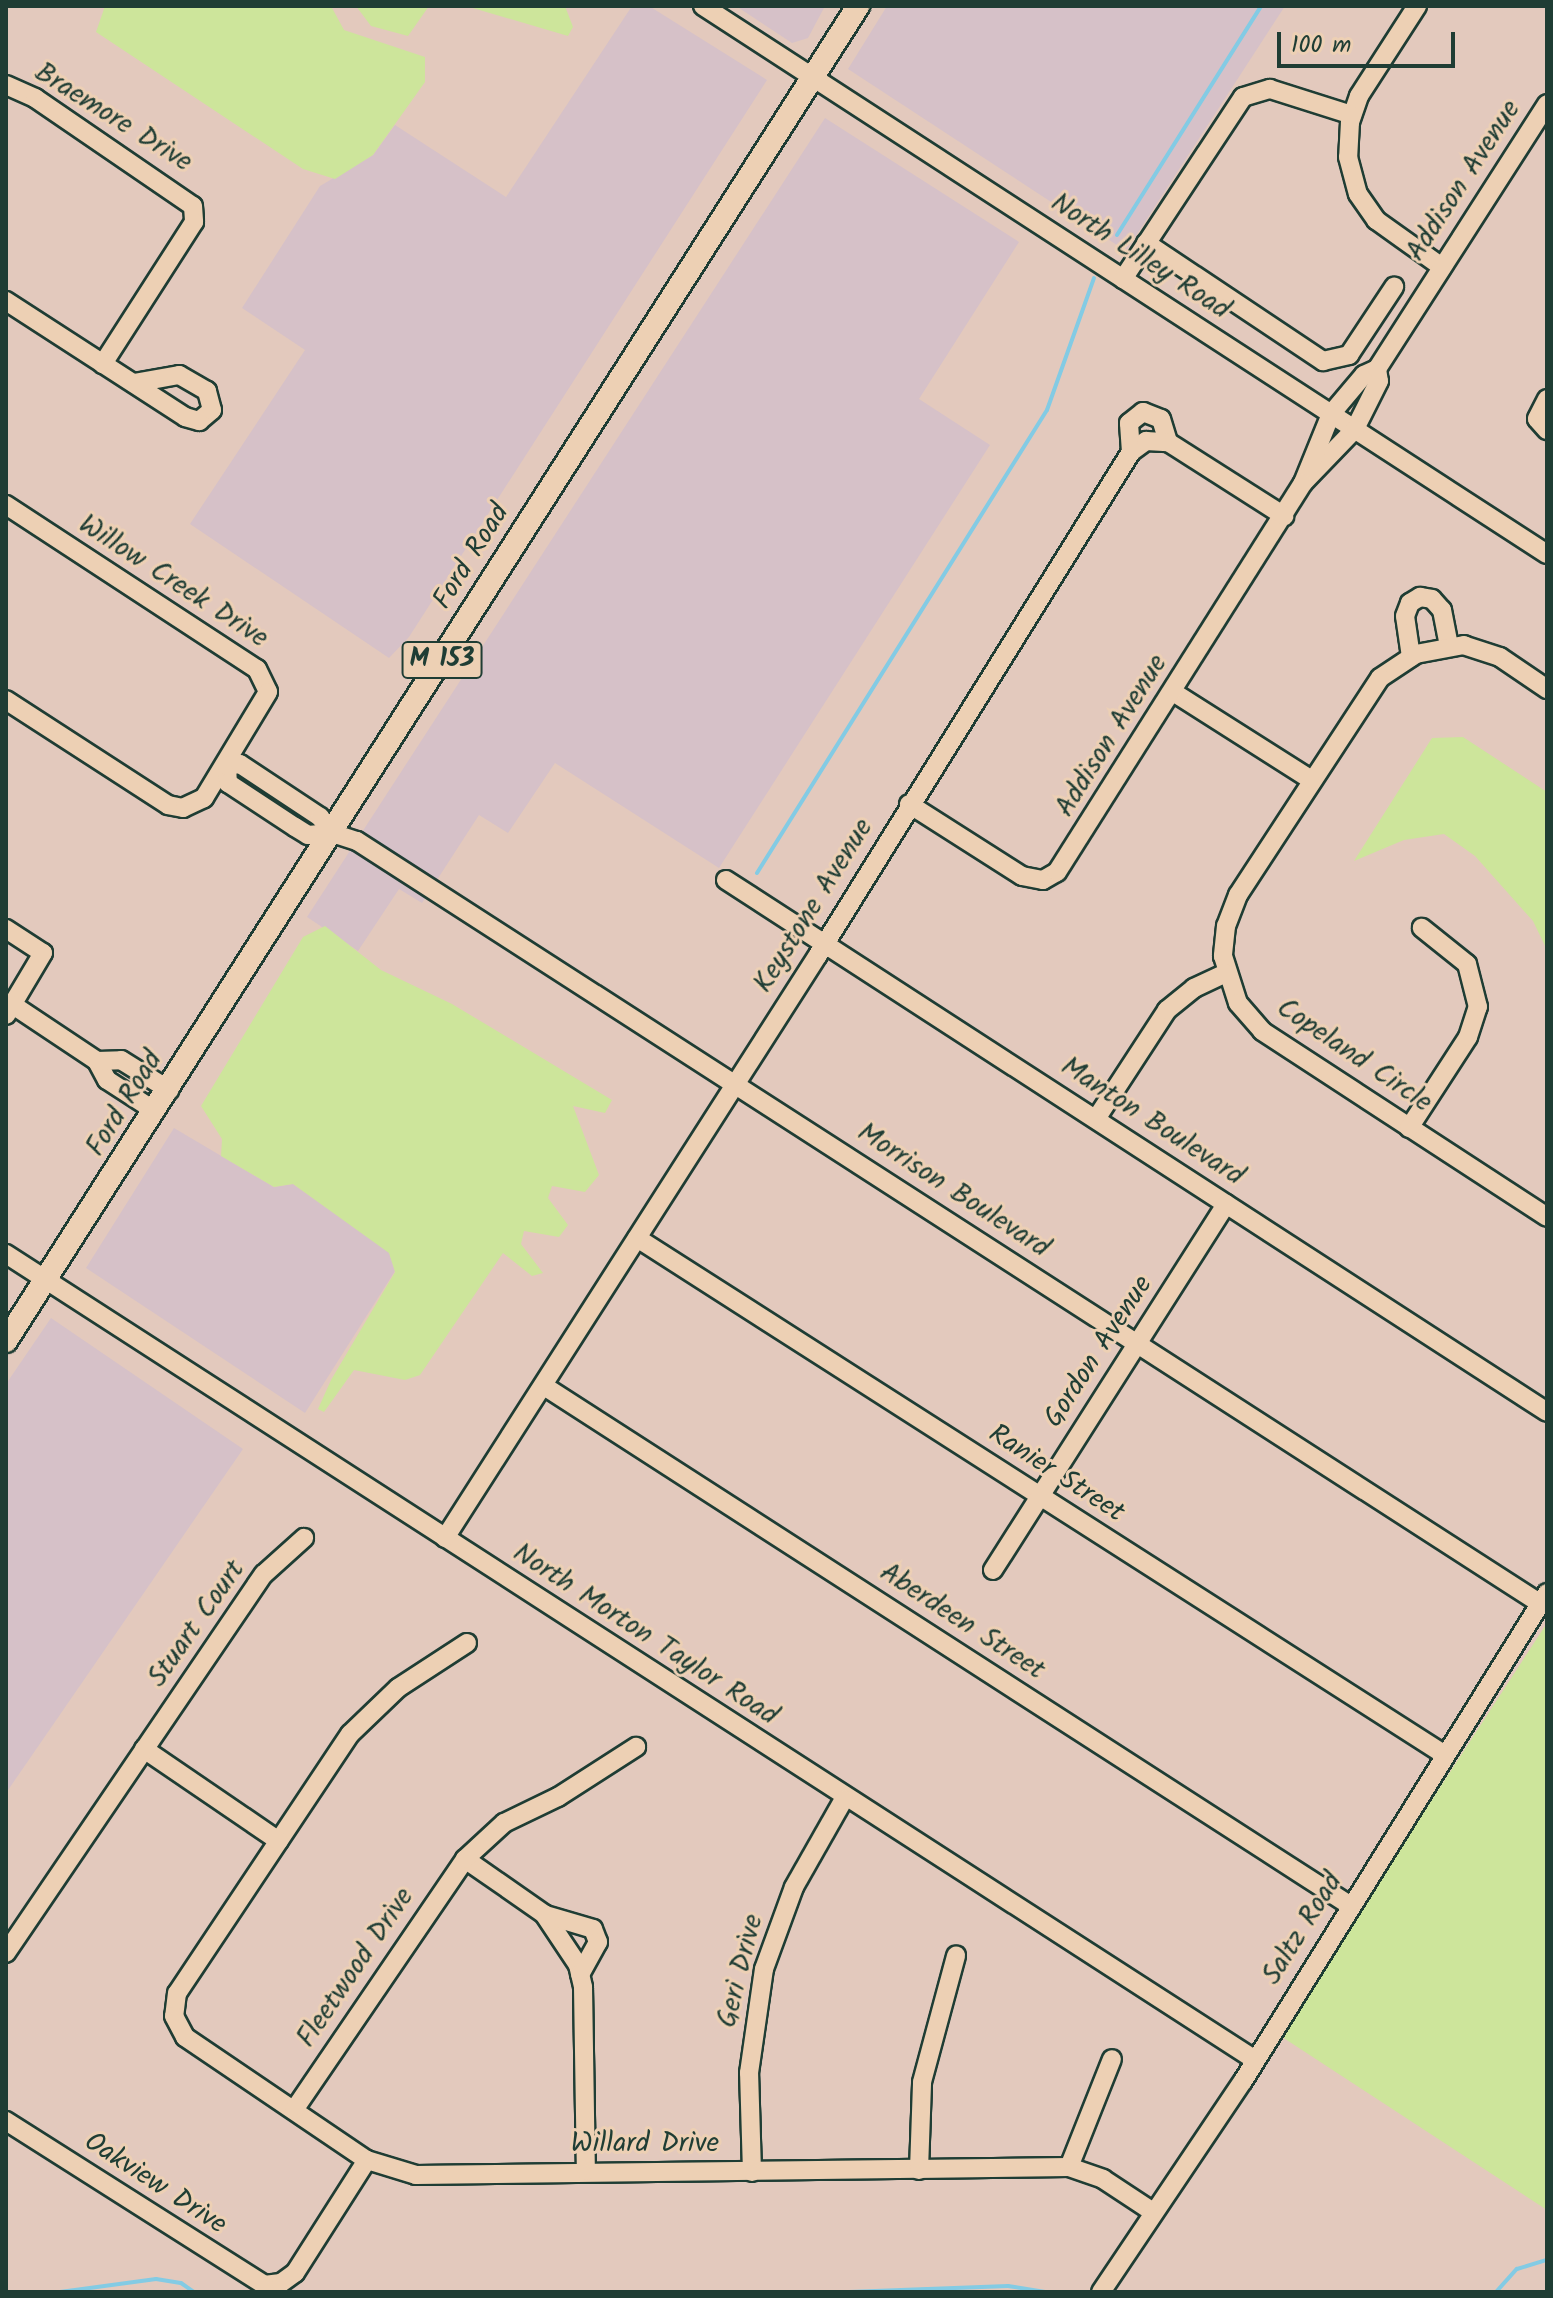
<!DOCTYPE html>
<style>
body{margin:0}
#map{position:relative;width:1553px;height:2298px;overflow:hidden;background:#e3c9bd;font-family:Kalam,sans-serif}
div>[style]{position:absolute}
.built>*{inset:0;background:#d6c1c8}
.green>*{inset:0;background:#cde59b}
.stream>*{height:4px;margin:-2px;padding:0 2px;transform-origin:2px;border-radius:2px;background:#83cbe4}
.roads{filter:drop-shadow(2px 0 #1f3d34) drop-shadow(-2px 0 #1f3d34) drop-shadow(0 2px #1f3d34) drop-shadow(0 -2px #1f3d34)}
.minor>*{height:18px;margin:-9px;padding:0 9px;transform-origin:9px;border-radius:9px;background:#edd0b4}
.major>*{height:22px;margin:-11px;padding:0 11px;transform-origin:11px;border-radius:11px;background:#edd0b4}
span{translate:-50% -50%;white-space:nowrap;text-align:center;line-height:1.15;-webkit-text-stroke:6px #edd0b4;paint-order:stroke}
.shield-label span{padding:2px 6px;background:#edd0b4;border:2px solid;border-radius:6px;-webkit-text-stroke-width:0}
.shield-label{font-size:26px;color:#1f3d34;font-weight:700}
.street-label{font-size:28px;color:#1f3d34}
.frame{position:absolute;inset:0;border:8px solid #1f3d34;pointer-events:none}
.scale{position:absolute;left:1277px;top:32px;width:178px;height:36px;box-sizing:border-box;border:4px solid #1f3d34;border-top:0;padding-left:10px;font-size:24px;line-height:28px;white-space:nowrap;color:#1f3d34;-webkit-text-stroke:6px #edd0b4;paint-order:stroke}
</style>
<div id="map">
<div class="built">
<div style="clip-path:polygon(632px 6px,649px 6px,767px 80px,409px 637px,389px 658px,190px 524px,305px 350px,242px 308px,320px 186px,373px 155px,395px 125px,506px 197px)"></div>
<div style="clip-path:polygon(736px 6px,825px 6px,808px 38px,792px 43px)"></div>
<div style="clip-path:polygon(887px 6px,1285px 6px,1126px 251px,848px 69px)"></div>
<div style="clip-path:polygon(825px 118px,1019px 242px,919px 399px,990px 445px,719px 868px,555px 763px,508px 833px,479px 815px,422px 903px,399px 889px,358px 951px,307px 917px)"></div>
<div style="clip-path:polygon(174px 1128px,274px 1187px,293px 1184px,389px 1252px,395px 1271px,305px 1413px,86px 1268px)"></div>
<div style="clip-path:polygon(51px 1318px,243px 1449px,6px 1793px,6px 1384px)"></div>
</div>
<div class="green">
<div style="clip-path:polygon(105px 6px,331px 6px,344px 30px,425px 57px,425px 82px,373px 155px,335px 179px,303px 169px,96px 32px)"></div>
<div style="clip-path:polygon(356px 6px,429px 6px,408px 36px,371px 26px)"></div>
<div style="clip-path:polygon(466px 6px,565px 6px,573px 27px,568px 36px)"></div>
<div style="clip-path:polygon(1463px 737px,1547px 792px,1547px 950px,1533px 921px,1475px 856px,1444px 834px,1404px 840px,1354px 861px,1432px 738px)"></div>
<div style="clip-path:polygon(325px 926px,381px 970px,452px 1004px,612px 1100px,605px 1113px,573px 1106px,599px 1175px,585px 1192px,552px 1186px,548px 1198px,568px 1225px,559px 1237px,524px 1231px,521px 1244px,543px 1273px,532px 1276px,503px 1253px,420px 1375px,405px 1380px,354px 1370px,324px 1412px,318px 1409px,331px 1380px,395px 1272px,389px 1253px,293px 1184px,274px 1187px,221px 1156px,222px 1139px,201px 1106px,303px 937px)"></div>
<div style="clip-path:polygon(1547px 1623px,1547px 2210px,1279px 2035px)"></div>
</div>
<div class="stream">
<div style="left:1117px;top:235px;width:271px;rotate:-57.8deg"></div>
<div style="left:757px;top:873px;width:546px;rotate:-57.94deg"></div>
<div style="left:1047px;top:410px;width:140px;rotate:-70.4deg"></div>
<div style="left:60px;top:2292px;width:97px;rotate:-7.7deg"></div>
<div style="left:156px;top:2279px;width:25px;rotate:9deg"></div>
<div style="left:181px;top:2283px;width:16px;rotate:35deg"></div>
<div style="left:809px;top:2292px;width:17px"></div>
<div style="left:849px;top:2292px;width:159px;rotate:-2.2deg"></div>
<div style="left:1008px;top:2286px;width:39px;rotate:9deg"></div>
<div style="left:1496px;top:2292px;width:31px;rotate:-48deg"></div>
<div style="left:1517px;top:2269px;width:31px;rotate:-17deg"></div>
</div>
<div class="roads">
<div class="minor">
<div style="left:703px;top:6px;width:1006px;rotate:33deg"></div>
<div style="left:1417px;top:6px;width:107px;rotate:122.8deg"></div>
<div style="left:1359px;top:96px;width:28px;rotate:109deg"></div>
<div style="left:1350px;top:122px;width:35px;rotate:93deg"></div>
<div style="left:1348px;top:157px;width:38px;rotate:75deg"></div>
<div style="left:1358px;top:194px;width:32px;rotate:55deg"></div>
<div style="left:1376px;top:220px;width:81px;rotate:35.5deg"></div>
<div style="left:6px;top:85px;width:32px;rotate:24deg"></div>
<div style="left:35px;top:98px;width:191px;rotate:34.4deg"></div>
<div style="left:193px;top:206px;width:16px;rotate:86deg"></div>
<div style="left:194px;top:222px;width:169px;rotate:122.7deg"></div>
<div style="left:1146px;top:243px;width:213px;rotate:33.7deg"></div>
<div style="left:1323px;top:361px;width:27px;rotate:-13deg"></div>
<div style="left:1349px;top:355px;width:82px;rotate:-56.5deg"></div>
<div style="left:1123px;top:279px;width:218px;rotate:-56.6deg"></div>
<div style="left:1243px;top:97px;width:28px;rotate:-17deg"></div>
<div style="left:1270px;top:89px;width:86px;rotate:17.6deg"></div>
<div style="left:6px;top:301px;width:213px;rotate:32.9deg"></div>
<div style="left:185px;top:417px;width:15px;rotate:16deg"></div>
<div style="left:199px;top:421px;width:17px;rotate:-40deg"></div>
<div style="left:212px;top:410px;width:20px;rotate:-105deg"></div>
<div style="left:207px;top:391px;width:32px;rotate:-150deg"></div>
<div style="left:179px;top:375px;width:46px;rotate:169.9deg"></div>
<div style="left:1377px;top:369px;width:12px;rotate:81deg"></div>
<div style="left:1379px;top:381px;width:54px;rotate:116.6deg"></div>
<div style="left:1355px;top:429px;width:75px;rotate:133.9deg"></div>
<div style="left:1303px;top:483px;width:74px;rotate:-67.9deg"></div>
<div style="left:1331px;top:414px;width:51px;rotate:-49.8deg"></div>
<div style="left:1364px;top:375px;width:14px;rotate:-25deg"></div>
<div style="left:1377px;top:369px;width:315px;rotate:-57.3deg"></div>
<div style="left:1547px;top:399px;width:22px;rotate:117deg"></div>
<div style="left:1537px;top:419px;width:15px;rotate:48deg"></div>
<div style="left:1131px;top:452px;width:29px;rotate:-94deg"></div>
<div style="left:1129px;top:423px;width:18px;rotate:-38deg"></div>
<div style="left:1143px;top:412px;width:19px;rotate:21deg"></div>
<div style="left:1161px;top:419px;width:24px;rotate:73deg"></div>
<div style="left:6px;top:505px;width:300px;rotate:33.2deg"></div>
<div style="left:257px;top:669px;width:25px;rotate:64deg"></div>
<div style="left:268px;top:692px;width:124px;rotate:121.1deg"></div>
<div style="left:204px;top:798px;width:23px;rotate:155deg"></div>
<div style="left:183px;top:808px;width:15px;rotate:-169deg"></div>
<div style="left:168px;top:805px;width:193px;rotate:-147.1deg"></div>
<div style="left:1411px;top:657px;width:41px;rotate:-98.3deg"></div>
<div style="left:1405px;top:616px;width:14px;rotate:-69deg"></div>
<div style="left:1410px;top:603px;width:12px;rotate:-31deg"></div>
<div style="left:1420px;top:597px;width:12px;rotate:9deg"></div>
<div style="left:1432px;top:599px;width:15px;rotate:48deg"></div>
<div style="left:1442px;top:610px;width:36px;rotate:79deg"></div>
<div style="left:1547px;top:689px;width:57px;rotate:-145.8deg"></div>
<div style="left:1500px;top:657px;width:38px;rotate:-162deg"></div>
<div style="left:1464px;top:645px;width:49px;rotate:169.4deg"></div>
<div style="left:1416px;top:654px;width:43px;rotate:146.3deg"></div>
<div style="left:1380px;top:678px;width:259px;rotate:123.2deg"></div>
<div style="left:1238px;top:895px;width:33px;rotate:111deg"></div>
<div style="left:1226px;top:926px;width:30px;rotate:96deg"></div>
<div style="left:1223px;top:956px;width:49px;rotate:72.3deg"></div>
<div style="left:1238px;top:1003px;width:37px;rotate:49deg"></div>
<div style="left:1262px;top:1031px;width:340px;rotate:33.1deg"></div>
<div style="left:1173px;top:692px;width:162px;rotate:32.4deg"></div>
<div style="left:227px;top:766px;width:17px;rotate:87deg"></div>
<div style="left:228px;top:783px;width:80px;rotate:33.3deg"></div>
<div style="left:295px;top:827px;width:15px;rotate:32deg"></div>
<div style="left:308px;top:835px;width:24px;rotate:-5deg"></div>
<div style="left:332px;top:833px;width:26px;rotate:18deg"></div>
<div style="left:357px;top:841px;width:1409px;rotate:32.8deg"></div>
<div style="left:227px;top:766px;width:13px;rotate:-9deg"></div>
<div style="left:240px;top:764px;width:96px;rotate:33.5deg"></div>
<div style="left:320px;top:817px;width:20px;rotate:53deg"></div>
<div style="left:909px;top:804px;width:134px;rotate:32.5deg"></div>
<div style="left:1022px;top:876px;width:21px;rotate:11deg"></div>
<div style="left:1043px;top:880px;width:16px;rotate:-30deg"></div>
<div style="left:1057px;top:872px;width:460px;rotate:-57.7deg"></div>
<div style="left:726px;top:880px;width:978px;rotate:32.94deg"></div>
<div style="left:6px;top:929px;width:44px;rotate:33deg"></div>
<div style="left:43px;top:953px;width:72px;rotate:120.8deg"></div>
<div style="left:13px;top:1005px;width:101px;rotate:33.7deg"></div>
<div style="left:155px;top:1111px;width:57px;rotate:-147.1deg"></div>
<div style="left:107px;top:1080px;width:21px;rotate:-118deg"></div>
<div style="left:97px;top:1061px;width:24px;rotate:-2deg"></div>
<div style="left:121px;top:1060px;width:57px;rotate:32deg"></div>
<div style="left:1096px;top:1119px;width:130px;rotate:-56.9deg"></div>
<div style="left:1167px;top:1010px;width:35px;rotate:-39deg"></div>
<div style="left:1194px;top:988px;width:35px;rotate:-25deg"></div>
<div style="left:1409px;top:1128px;width:108px;rotate:-57deg"></div>
<div style="left:1468px;top:1037px;width:32px;rotate:-72deg"></div>
<div style="left:1478px;top:1007px;width:44px;rotate:-104.3deg"></div>
<div style="left:1467px;top:964px;width:58px;rotate:-141.3deg"></div>
<div style="left:637px;top:1238px;width:959px;rotate:32.61deg"></div>
<div style="left:6px;top:1254px;width:1486px;rotate:32.83deg"></div>
<div style="left:544px;top:1386px;width:960px;rotate:32.8deg"></div>
<div style="left:445px;top:1538px;width:692px;rotate:-57.39deg"></div>
<div style="left:818px;top:955px;width:592px;rotate:-58.11deg"></div>
<div style="left:1131px;top:452px;width:19px;rotate:-36deg"></div>
<div style="left:1146px;top:441px;width:22px;rotate:3deg"></div>
<div style="left:1168px;top:442px;width:138px;rotate:32.5deg"></div>
<div style="left:993px;top:1570px;width:434px;rotate:-57.5deg"></div>
<div style="left:467px;top:1643px;width:82px;rotate:146.9deg"></div>
<div style="left:398px;top:1688px;width:66px;rotate:136.2deg"></div>
<div style="left:350px;top:1734px;width:311px;rotate:123.7deg"></div>
<div style="left:177px;top:1993px;width:23px;rotate:97deg"></div>
<div style="left:174px;top:2016px;width:24px;rotate:62deg"></div>
<div style="left:185px;top:2037px;width:220px;rotate:34.1deg"></div>
<div style="left:367px;top:2160px;width:51px;rotate:17deg"></div>
<div style="left:416px;top:2175px;width:653px;rotate:-0.7deg"></div>
<div style="left:1069px;top:2167px;width:36px;rotate:19deg"></div>
<div style="left:1103px;top:2179px;width:60px;rotate:33.4deg"></div>
<div style="left:144px;top:1749px;width:163px;rotate:34.3deg"></div>
<div style="left:465px;top:1859px;width:96px;rotate:34.8deg"></div>
<div style="left:544px;top:1914px;width:61px;rotate:56.3deg"></div>
<div style="left:578px;top:1965px;width:23px;rotate:77deg"></div>
<div style="left:583px;top:1987px;width:184px;rotate:89.1deg"></div>
<div style="left:546px;top:1915px;width:49px;rotate:16.6deg"></div>
<div style="left:593px;top:1929px;width:14px;rotate:69deg"></div>
<div style="left:598px;top:1942px;width:37px;rotate:119deg"></div>
<div style="left:6px;top:1953px;width:458px;rotate:-55.8deg"></div>
<div style="left:264px;top:1574px;width:54px;rotate:-42deg"></div>
<div style="left:294px;top:2110px;width:304px;rotate:-55.7deg"></div>
<div style="left:465px;top:1859px;width:53px;rotate:-42.7deg"></div>
<div style="left:504px;top:1823px;width:60px;rotate:-25.7deg"></div>
<div style="left:558px;top:1797px;width:93px;rotate:-32.7deg"></div>
<div style="left:6px;top:2121px;width:306px;rotate:32.4deg"></div>
<div style="left:264px;top:2285px;width:17px;rotate:-7deg"></div>
<div style="left:281px;top:2283px;width:17px;rotate:-36deg"></div>
<div style="left:295px;top:2273px;width:134px;rotate:-57.5deg"></div>
<div style="left:1069px;top:2167px;width:116px;rotate:-68.3deg"></div>
<div style="left:919px;top:2170px;width:88px;rotate:-88deg"></div>
<div style="left:922px;top:2082px;width:131px;rotate:-74.9deg"></div>
<div style="left:752px;top:2172px;width:99px;rotate:-91.7deg"></div>
<div style="left:749px;top:2073px;width:105px;rotate:-81.8deg"></div>
<div style="left:764px;top:1969px;width:87px;rotate:-69.9deg"></div>
<div style="left:794px;top:1887px;width:101px;rotate:-60.4deg"></div>
<div style="left:1101px;top:2292px;width:254px;rotate:-56.1deg"></div>
<div style="left:1243px;top:2081px;width:575px;rotate:-58.08deg"></div>
</div>
<div class="major">
<div style="left:6px;top:1341px;width:1584px;rotate:-57.45deg"></div>
</div>
</div>
<div class="shield-label">
<span style="left:442px;top:660px">M 153</span>
</div>
<div class="street-label">
<span style="left:113px;top:118px;rotate:32deg">Braemore Drive</span>
<span style="left:1464px;top:181px;rotate:-57deg">Addison Avenue</span>
<span style="left:1140px;top:257px;rotate:33deg">North Lilley Road</span>
<span style="left:472px;top:557px;rotate:-58deg">Ford Road</span>
<span style="left:173px;top:582px;rotate:33deg">Willow Creek Drive</span>
<span style="left:1112px;top:736px;rotate:-58deg">Addison Avenue</span>
<span style="left:814px;top:906px;rotate:-58deg">Keystone Avenue</span>
<span style="left:1354px;top:1056px;rotate:34deg">Copeland Circle</span>
<span style="left:125px;top:1104px;rotate:-58deg">Ford Road</span>
<span style="left:1152px;top:1122px;rotate:33deg">Manton Boulevard</span>
<span style="left:953px;top:1191px;rotate:33deg">Morrison Boulevard</span>
<span style="left:1099px;top:1352px;rotate:-57deg">Gordon Avenue</span>
<span style="left:1056px;top:1474px;rotate:33deg">Ranier Street</span>
<span style="left:962px;top:1622px;rotate:33deg">Aberdeen Street</span>
<span style="left:197px;top:1624px;rotate:-55deg">Stuart Court</span>
<span style="left:645px;top:1635px;rotate:33deg">North Morton Taylor Road</span>
<span style="left:1303px;top:1929px;rotate:-58deg">Saltz Road</span>
<span style="left:356px;top:1968px;rotate:-56deg">Fleetwood Drive</span>
<span style="left:741px;top:1971px;rotate:-76deg">Geri Drive</span>
<span style="left:645px;top:2144px">Willard Drive</span>
<span style="left:155px;top:2184px;rotate:33deg">Oakview Drive</span>
</div>
<div class="frame"></div>
<div class="scale">100 m</div>
</div>
